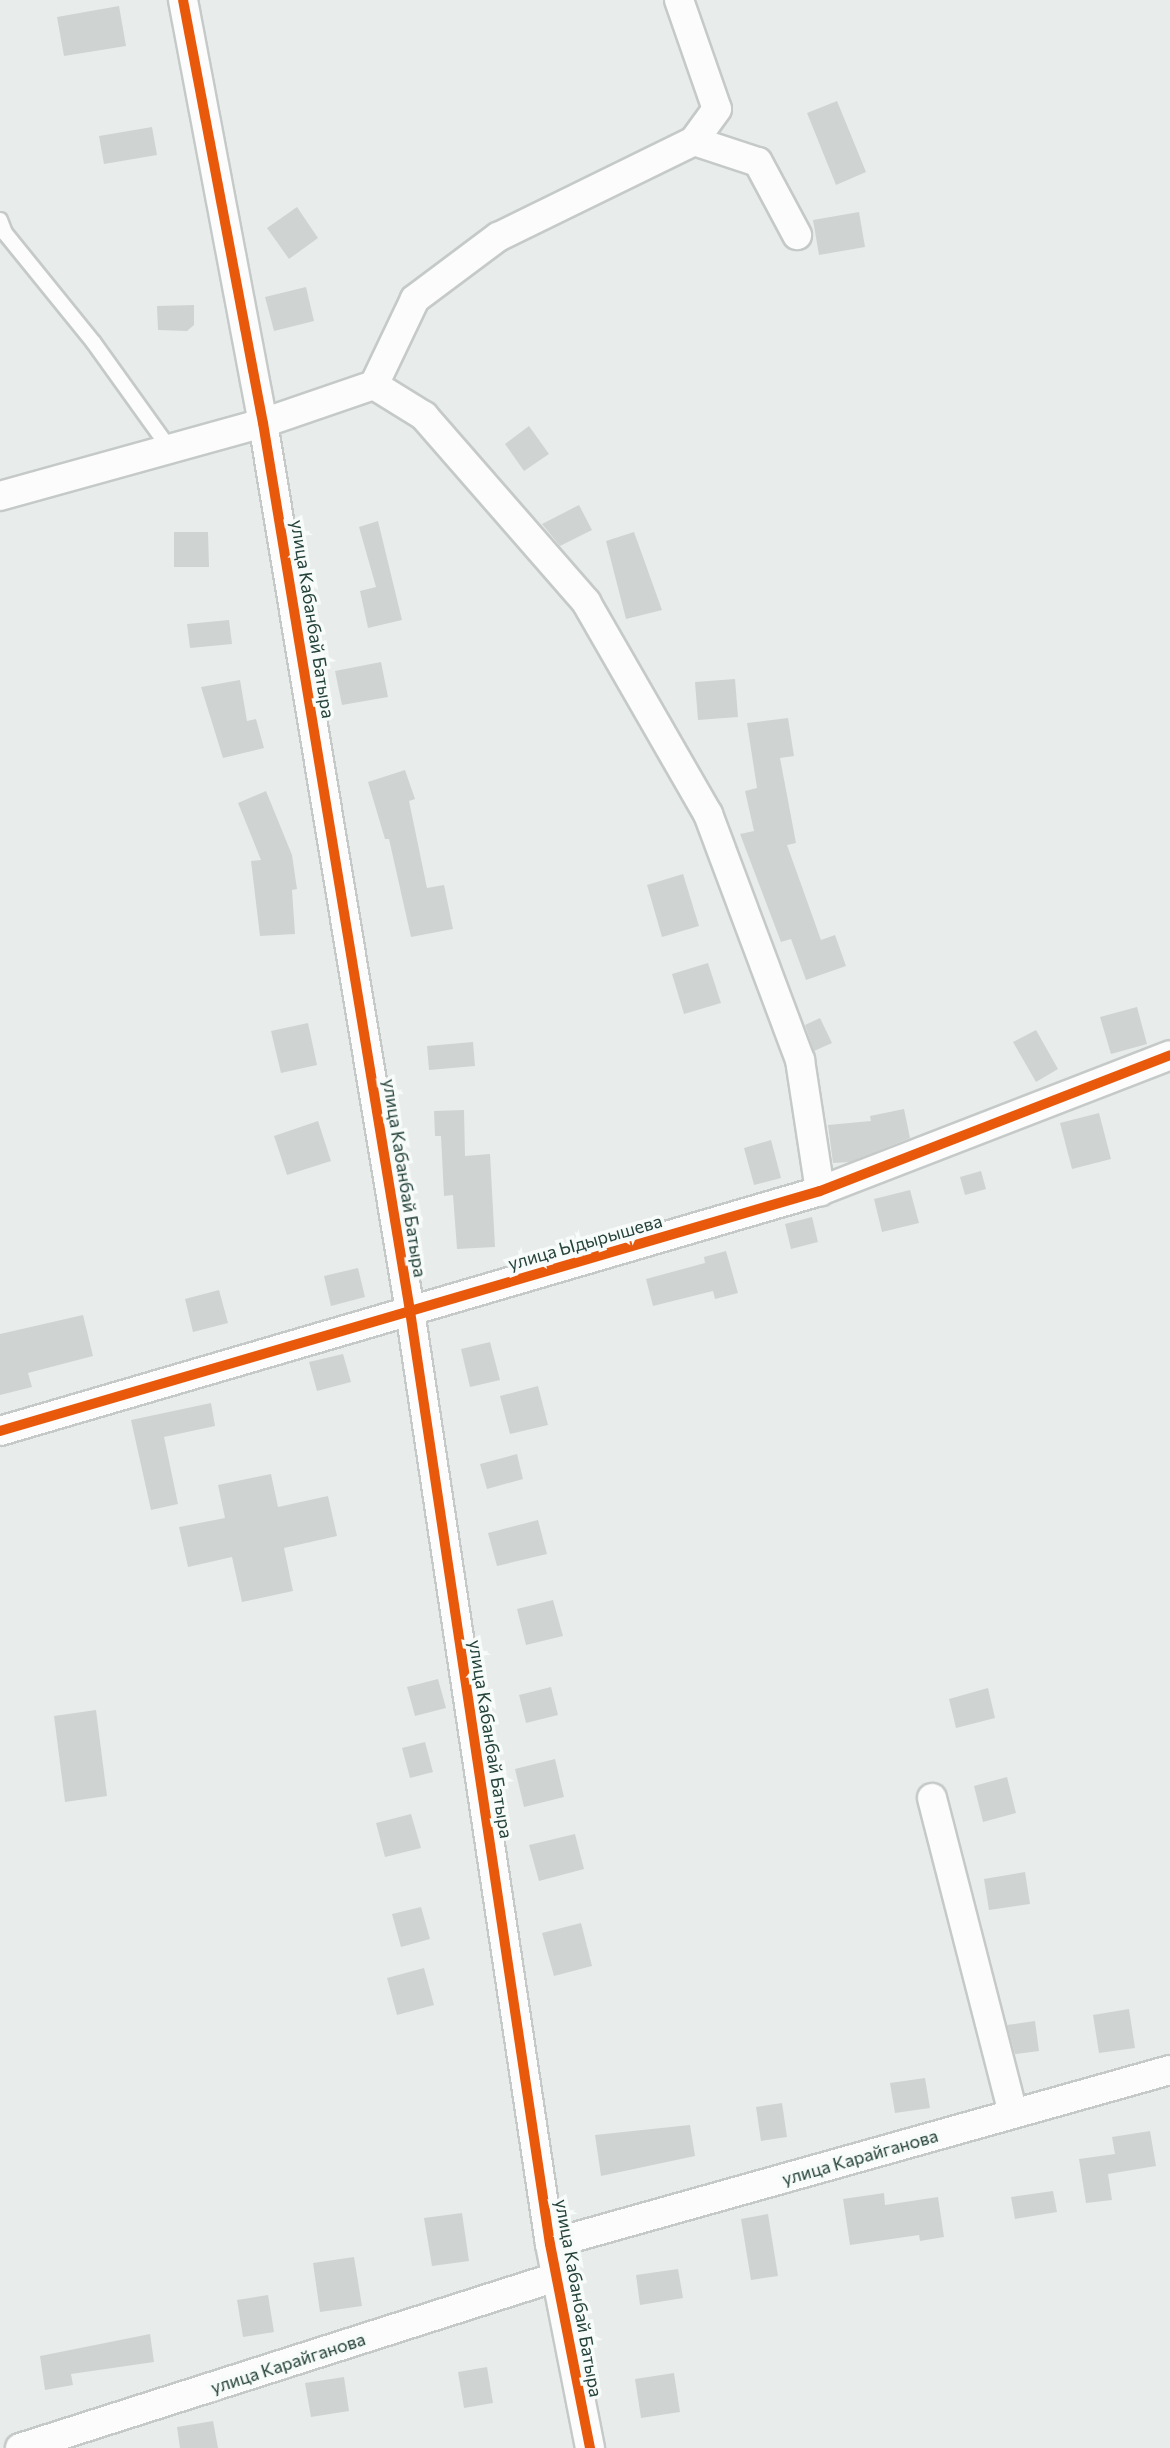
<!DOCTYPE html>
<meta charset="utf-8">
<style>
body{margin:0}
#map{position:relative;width:1170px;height:2448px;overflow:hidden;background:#e8edeb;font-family:Commissioner,sans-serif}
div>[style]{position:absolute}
.building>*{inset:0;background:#cfd4d2}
.roads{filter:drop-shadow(2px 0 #c5cac8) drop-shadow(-2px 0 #c5cac8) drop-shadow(0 2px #c5cac8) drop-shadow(0 -2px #c5cac8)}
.service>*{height:14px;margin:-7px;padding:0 7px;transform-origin:7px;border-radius:7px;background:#fcfcfc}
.minor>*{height:28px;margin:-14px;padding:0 14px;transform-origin:14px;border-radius:14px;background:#fcfcfc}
.cycleway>*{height:10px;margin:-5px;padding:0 5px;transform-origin:5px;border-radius:5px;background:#e8590c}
span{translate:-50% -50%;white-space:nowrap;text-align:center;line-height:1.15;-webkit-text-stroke:7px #f7fbf9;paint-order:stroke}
.street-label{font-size:18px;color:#24423a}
</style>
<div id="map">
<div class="building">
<div style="clip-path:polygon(119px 6px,126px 46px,64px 56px,57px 17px)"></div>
<div style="clip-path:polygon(837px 101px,866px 172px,836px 185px,807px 113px)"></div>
<div style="clip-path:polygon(152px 127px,157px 155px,104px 164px,99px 136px)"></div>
<div style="clip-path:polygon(297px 207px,318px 238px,289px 259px,267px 228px)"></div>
<div style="clip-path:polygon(859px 212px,865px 247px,819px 255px,813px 220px)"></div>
<div style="clip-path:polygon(306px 287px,314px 321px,274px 331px,265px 297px)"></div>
<div style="clip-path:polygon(194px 305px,194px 325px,187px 331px,158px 330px,157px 306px)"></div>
<div style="clip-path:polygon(529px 426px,549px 454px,524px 471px,505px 444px)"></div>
<div style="clip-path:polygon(579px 505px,592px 530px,560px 546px,542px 524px)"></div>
<div style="clip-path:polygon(378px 521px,402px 620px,368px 628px,360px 591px,376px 587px,359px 527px)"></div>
<div style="clip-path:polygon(174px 532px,208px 532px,209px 567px,174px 567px)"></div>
<div style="clip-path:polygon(634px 532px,662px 610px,626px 619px,606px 541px)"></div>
<div style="clip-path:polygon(229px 620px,232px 644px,190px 648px,187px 624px)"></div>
<div style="clip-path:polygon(381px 662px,388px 697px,342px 705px,335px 671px)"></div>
<div style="clip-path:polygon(735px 679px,738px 717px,698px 720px,695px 682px)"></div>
<div style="clip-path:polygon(240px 680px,247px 721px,256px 719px,264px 748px,223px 758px,201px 687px)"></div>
<div style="clip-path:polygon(788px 718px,794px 756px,780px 758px,796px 843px,787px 845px,821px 940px,835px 935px,846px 966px,806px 980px,791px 939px,781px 942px,740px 834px,754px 831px,745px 791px,757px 788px,747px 723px)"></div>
<div style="clip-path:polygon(405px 770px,415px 799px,409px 801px,427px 888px,444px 885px,453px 929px,411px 937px,389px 839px,385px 839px,368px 782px)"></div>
<div style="clip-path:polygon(266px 791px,292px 855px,297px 889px,292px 890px,295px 934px,260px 936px,251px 861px,261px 860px,238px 803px)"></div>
<div style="clip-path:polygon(683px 874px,699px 926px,662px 937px,647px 885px)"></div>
<div style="clip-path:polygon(708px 963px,721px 1003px,684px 1014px,672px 974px)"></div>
<div style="clip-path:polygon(1137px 1007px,1147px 1044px,1111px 1054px,1100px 1017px)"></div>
<div style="clip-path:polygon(820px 1018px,832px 1043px,814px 1051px,805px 1025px)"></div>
<div style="clip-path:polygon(308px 1023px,317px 1065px,281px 1073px,271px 1031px)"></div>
<div style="clip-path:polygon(1036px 1030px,1058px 1069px,1036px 1082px,1013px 1042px)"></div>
<div style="clip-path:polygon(473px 1042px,475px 1066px,429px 1070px,427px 1046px)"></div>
<div style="clip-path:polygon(904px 1109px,910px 1138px,850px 1162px,833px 1163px,828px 1125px,871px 1121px,870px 1116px)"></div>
<div style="clip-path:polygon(464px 1110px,465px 1156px,490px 1154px,495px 1247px,457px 1249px,453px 1195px,444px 1196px,441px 1136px,435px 1136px,434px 1111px)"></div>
<div style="clip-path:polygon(1099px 1113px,1111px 1159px,1072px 1169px,1060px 1123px)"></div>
<div style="clip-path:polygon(318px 1121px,331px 1161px,287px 1175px,274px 1136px)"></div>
<div style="clip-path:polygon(771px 1140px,781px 1178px,754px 1185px,744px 1148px)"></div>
<div style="clip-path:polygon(981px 1171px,986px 1189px,965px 1195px,960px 1177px)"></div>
<div style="clip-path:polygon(910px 1190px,919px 1223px,882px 1232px,874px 1199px)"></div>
<div style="clip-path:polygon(812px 1217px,818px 1242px,791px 1249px,785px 1224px)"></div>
<div style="clip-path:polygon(726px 1251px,738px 1293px,715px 1299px,713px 1291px,653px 1306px,646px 1279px,705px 1263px,704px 1257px)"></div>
<div style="clip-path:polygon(358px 1268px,365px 1297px,331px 1306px,324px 1276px)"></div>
<div style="clip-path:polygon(219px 1290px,228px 1323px,193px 1332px,185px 1299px)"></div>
<div style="clip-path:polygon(83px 1315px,93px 1356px,28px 1373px,32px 1387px,0 1395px,0 1334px)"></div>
<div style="clip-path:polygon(490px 1342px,500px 1380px,470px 1387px,461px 1349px)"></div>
<div style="clip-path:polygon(343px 1354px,351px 1382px,317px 1391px,309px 1362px)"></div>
<div style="clip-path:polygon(538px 1386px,548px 1425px,510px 1434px,500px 1396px)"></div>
<div style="clip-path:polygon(211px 1403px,215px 1426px,164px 1437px,178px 1504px,151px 1510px,131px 1420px)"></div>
<div style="clip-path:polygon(517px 1454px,523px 1479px,487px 1489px,480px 1464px)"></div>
<div style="clip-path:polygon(271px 1474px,278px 1507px,328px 1496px,337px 1536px,284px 1548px,293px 1591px,242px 1602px,232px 1557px,188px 1567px,179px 1527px,225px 1518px,218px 1485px)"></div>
<div style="clip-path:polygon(538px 1520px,547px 1554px,497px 1566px,488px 1533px)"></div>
<div style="clip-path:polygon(553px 1600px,563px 1636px,526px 1645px,517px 1609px)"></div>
<div style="clip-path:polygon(438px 1679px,446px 1708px,415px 1716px,407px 1687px)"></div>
<div style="clip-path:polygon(551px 1687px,558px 1715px,526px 1723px,519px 1695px)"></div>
<div style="clip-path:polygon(988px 1688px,995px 1718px,956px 1728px,949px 1699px)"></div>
<div style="clip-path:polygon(96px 1710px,107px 1796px,65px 1802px,54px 1716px)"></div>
<div style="clip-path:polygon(425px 1742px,433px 1772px,410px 1778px,402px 1748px)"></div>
<div style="clip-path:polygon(555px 1759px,564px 1797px,524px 1807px,515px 1769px)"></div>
<div style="clip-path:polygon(1007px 1777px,1016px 1813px,983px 1822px,974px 1786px)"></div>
<div style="clip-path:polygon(411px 1814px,421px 1848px,385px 1857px,376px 1823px)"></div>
<div style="clip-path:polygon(575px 1834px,584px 1869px,539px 1881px,529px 1845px)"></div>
<div style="clip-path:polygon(1025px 1872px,1030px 1904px,989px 1910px,984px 1879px)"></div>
<div style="clip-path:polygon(421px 1907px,430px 1939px,401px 1947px,392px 1914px)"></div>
<div style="clip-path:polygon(581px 1923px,592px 1966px,554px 1976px,542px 1933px)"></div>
<div style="clip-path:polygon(424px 1968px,434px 2005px,397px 2015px,387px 1978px)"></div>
<div style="clip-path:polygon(1129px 2009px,1135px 2048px,1099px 2053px,1093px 2015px)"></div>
<div style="clip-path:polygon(1035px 2021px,1039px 2051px,1015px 2054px,1007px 2025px)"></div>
<div style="clip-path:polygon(925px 2078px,930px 2108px,895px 2113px,890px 2083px)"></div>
<div style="clip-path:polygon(782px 2103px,787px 2137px,761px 2141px,756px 2107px)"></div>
<div style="clip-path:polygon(690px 2125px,695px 2156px,601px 2176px,595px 2135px)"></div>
<div style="clip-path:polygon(1150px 2131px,1156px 2166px,1108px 2174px,1112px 2200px,1086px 2203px,1079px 2159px,1115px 2154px,1112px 2137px)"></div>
<div style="clip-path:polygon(1053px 2191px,1057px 2212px,1015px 2219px,1011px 2197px)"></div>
<div style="clip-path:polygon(884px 2193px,885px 2205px,938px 2197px,944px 2237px,920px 2241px,919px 2235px,850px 2245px,843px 2199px)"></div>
<div style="clip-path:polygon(462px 2213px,469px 2261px,432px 2266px,424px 2218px)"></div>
<div style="clip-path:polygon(768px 2214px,778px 2276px,751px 2280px,741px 2219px)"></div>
<div style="clip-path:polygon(354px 2257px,362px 2306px,320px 2312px,313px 2263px)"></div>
<div style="clip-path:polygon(678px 2269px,683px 2298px,640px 2305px,636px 2275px)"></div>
<div style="clip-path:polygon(268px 2295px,274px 2332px,243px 2337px,237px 2300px)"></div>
<div style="clip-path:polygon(150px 2334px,154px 2362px,71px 2374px,73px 2385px,45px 2390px,40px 2356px)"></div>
<div style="clip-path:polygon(487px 2367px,493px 2403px,464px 2408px,458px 2372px)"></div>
<div style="clip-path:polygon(674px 2373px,680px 2412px,641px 2418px,635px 2379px)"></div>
<div style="clip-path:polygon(344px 2377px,349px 2411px,311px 2417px,305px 2383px)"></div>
<div style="clip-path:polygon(213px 2421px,218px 2448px,180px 2448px,177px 2427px)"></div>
</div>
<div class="roads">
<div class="service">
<div style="left:0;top:220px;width:14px;rotate:69deg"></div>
<div style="left:5px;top:233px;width:141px;rotate:51deg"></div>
<div style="left:94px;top:343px;width:130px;rotate:54.4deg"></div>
</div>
<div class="minor">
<div style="left:183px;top:0;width:430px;rotate:79.3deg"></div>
<div style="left:263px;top:423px;width:900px;rotate:80.6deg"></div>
<div style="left:410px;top:1311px;width:943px;rotate:81.47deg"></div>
<div style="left:550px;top:2244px;width:208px;rotate:78.9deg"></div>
<div style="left:679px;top:0;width:115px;rotate:70.8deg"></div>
<div style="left:717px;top:109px;width:39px;rotate:126deg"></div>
<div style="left:374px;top:385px;width:59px;rotate:31.8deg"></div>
<div style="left:424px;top:416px;width:247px;rotate:48.9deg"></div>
<div style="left:586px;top:602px;width:245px;rotate:60.1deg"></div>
<div style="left:708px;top:814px;width:263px;rotate:69.5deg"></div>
<div style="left:800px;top:1060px;width:133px;rotate:81.3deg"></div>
<div style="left:0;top:496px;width:273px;rotate:-15.5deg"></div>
<div style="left:263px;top:423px;width:117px;rotate:-18.9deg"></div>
<div style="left:374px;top:385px;width:95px;rotate:-64.5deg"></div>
<div style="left:415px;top:299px;width:104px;rotate:-36.8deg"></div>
<div style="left:498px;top:237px;width:218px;rotate:-26.1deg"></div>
<div style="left:694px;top:141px;width:67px;rotate:18.2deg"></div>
<div style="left:758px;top:162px;width:83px;rotate:61.9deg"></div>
<div style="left:0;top:1431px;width:854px;rotate:-16.31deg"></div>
<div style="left:820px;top:1191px;width:375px;rotate:-21.2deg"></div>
<div style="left:932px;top:1798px;width:326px;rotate:75.6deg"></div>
<div style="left:550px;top:2244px;width:644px;rotate:-15.68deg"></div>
<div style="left:20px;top:2448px;width:563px;rotate:-17.69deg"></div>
</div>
</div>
<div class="cycleway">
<div style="left:183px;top:0;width:430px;rotate:79.3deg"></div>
<div style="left:263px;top:423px;width:900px;rotate:80.6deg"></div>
<div style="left:410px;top:1311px;width:943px;rotate:81.47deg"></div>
<div style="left:550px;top:2244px;width:208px;rotate:78.9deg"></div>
<div style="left:0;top:1431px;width:854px;rotate:-16.31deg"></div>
<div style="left:820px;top:1191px;width:375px;rotate:-21.2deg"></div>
</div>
<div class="street-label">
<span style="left:313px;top:619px;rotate:81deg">улица Кабанбай Батыра</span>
<span style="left:405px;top:1178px;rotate:81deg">улица Кабанбай Батыра</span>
<span style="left:585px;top:1242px;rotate:-16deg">улица Ыдырышева</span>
<span style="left:491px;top:1739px;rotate:81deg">улица Кабанбай Батыра</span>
<span style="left:860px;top:2157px;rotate:-16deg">улица Карайганова</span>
<span style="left:579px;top:2298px;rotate:80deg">улица Кабанбай Батыра</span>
<span style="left:288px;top:2363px;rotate:-18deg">улица Карайганова</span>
</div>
</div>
